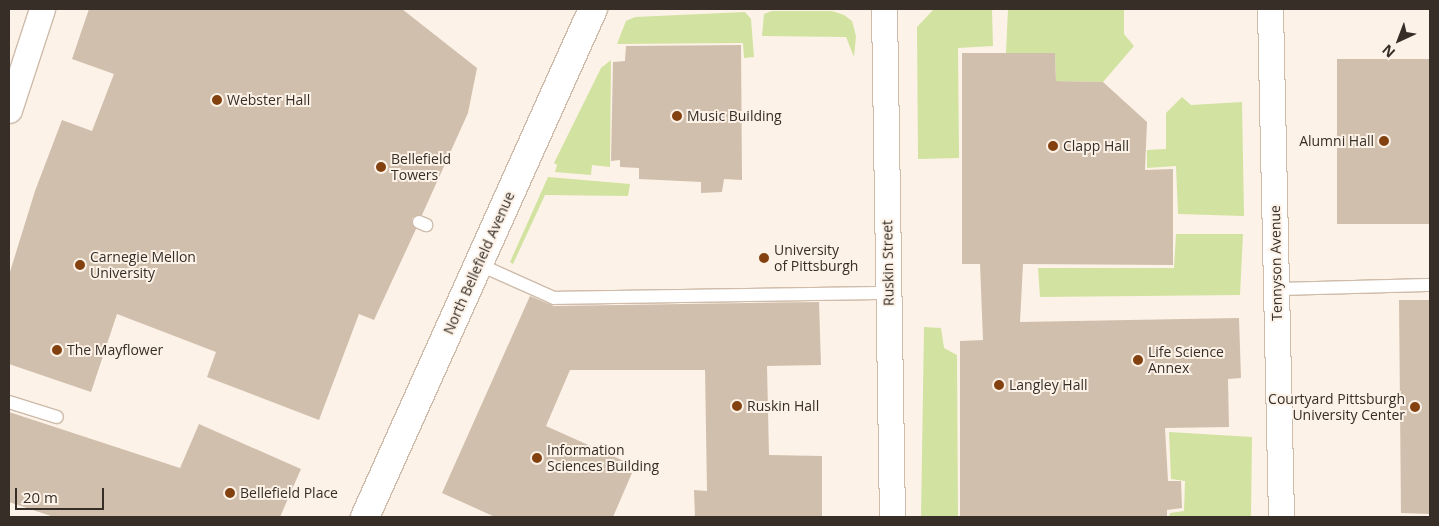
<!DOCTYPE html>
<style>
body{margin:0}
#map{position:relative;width:1439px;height:526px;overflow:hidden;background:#fdf2e7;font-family:"Open Sans",sans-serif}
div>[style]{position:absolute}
.green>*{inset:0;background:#d2e2a0}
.building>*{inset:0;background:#d1bfad}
.roads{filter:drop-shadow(1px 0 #cebbaa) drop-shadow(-1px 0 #cebbaa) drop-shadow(0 1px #cebbaa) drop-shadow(0 -1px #cebbaa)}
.service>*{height:12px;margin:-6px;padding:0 6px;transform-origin:6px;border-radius:6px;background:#fff}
.minor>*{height:25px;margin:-12.5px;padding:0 12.5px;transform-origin:12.5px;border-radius:12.5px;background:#fff}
.tertiary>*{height:28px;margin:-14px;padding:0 14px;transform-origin:14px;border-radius:14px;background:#fff}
.dots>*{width:14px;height:14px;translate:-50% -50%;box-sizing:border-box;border:2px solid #fdf2e7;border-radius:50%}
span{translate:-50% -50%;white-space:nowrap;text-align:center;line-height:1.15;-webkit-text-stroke:4px #fdf2e7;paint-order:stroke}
.poi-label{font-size:14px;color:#362e27}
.left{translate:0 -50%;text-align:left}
.right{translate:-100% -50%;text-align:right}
.street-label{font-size:14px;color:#362e27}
.frame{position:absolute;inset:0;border:10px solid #362e27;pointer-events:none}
.north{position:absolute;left:1374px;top:15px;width:50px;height:50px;-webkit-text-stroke:4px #fdf2e7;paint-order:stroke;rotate:223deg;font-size:14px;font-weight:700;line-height:20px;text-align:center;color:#362e27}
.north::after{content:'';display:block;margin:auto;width:18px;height:22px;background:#362e27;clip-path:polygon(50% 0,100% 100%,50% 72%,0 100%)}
.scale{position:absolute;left:15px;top:488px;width:89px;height:22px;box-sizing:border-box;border:2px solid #362e27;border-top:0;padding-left:6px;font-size:15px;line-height:18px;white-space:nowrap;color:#362e27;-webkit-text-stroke:4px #fdf2e7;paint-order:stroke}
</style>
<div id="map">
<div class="green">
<div style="clip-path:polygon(1008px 9px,1124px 9px,1124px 34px,1134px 46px,1103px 82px,1056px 81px,1055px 53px,1006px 53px)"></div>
<div style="clip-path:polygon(933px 10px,992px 10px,993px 46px,958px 48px,959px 158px,918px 159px,917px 27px)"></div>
<div style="clip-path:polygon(772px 11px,832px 11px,844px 15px,852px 21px,856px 36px,854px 57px,846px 37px,762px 36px,764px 14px)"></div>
<div style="clip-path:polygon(745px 12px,751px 19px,754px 57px,744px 58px,743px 43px,617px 44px,626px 21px,635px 17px)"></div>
<div style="clip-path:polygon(611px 60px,610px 167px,592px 165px,591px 175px,555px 172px,557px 165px,554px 163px,601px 68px)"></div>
<div style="clip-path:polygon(1182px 97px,1191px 105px,1242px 102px,1244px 216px,1178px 214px,1176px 166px,1147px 168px,1147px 150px,1166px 149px,1166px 113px)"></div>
<div style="clip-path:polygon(548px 177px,630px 184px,628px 196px,545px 195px,513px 264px,510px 262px)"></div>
<div style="clip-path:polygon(1176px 234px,1243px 234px,1240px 295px,1040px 297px,1038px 268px,1174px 268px)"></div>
<div style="clip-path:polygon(924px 327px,941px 328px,944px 348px,957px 355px,958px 517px,921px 517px)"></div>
<div style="clip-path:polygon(1169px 432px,1252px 437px,1251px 517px,1169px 517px,1170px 513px,1184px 511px,1185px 481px,1171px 479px)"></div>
</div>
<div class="building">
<div style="clip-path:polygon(89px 9px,402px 9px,477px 68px,468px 113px,422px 215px,412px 218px,416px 229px,374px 320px,359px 314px,319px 420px,207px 377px,216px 352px,117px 314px,91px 392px,9px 364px,9px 275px,35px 191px,62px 120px,92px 131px,114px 74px,72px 59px)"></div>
<div style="clip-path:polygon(741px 45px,742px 180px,724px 179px,722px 192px,701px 193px,701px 182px,639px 179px,639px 168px,620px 167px,620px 160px,611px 161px,613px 62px,625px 61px,626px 46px)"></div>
<div style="clip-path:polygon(962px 53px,1055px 53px,1056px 81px,1103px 82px,1147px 122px,1145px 170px,1173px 169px,1173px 265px,1023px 264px,1020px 322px,1239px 318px,1241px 378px,1228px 379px,1229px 427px,1165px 428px,1168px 481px,1181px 481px,1182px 508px,1167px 510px,1167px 517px,960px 517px,960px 341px,983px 340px,980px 264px,962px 264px)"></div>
<div style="clip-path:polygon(1337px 59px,1430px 59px,1430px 224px,1337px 224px)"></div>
<div style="clip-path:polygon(530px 296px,554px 306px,819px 302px,821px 365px,767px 366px,769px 455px,822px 456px,822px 517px,695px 517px,694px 490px,707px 491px,705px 370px,570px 370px,546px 426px,635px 466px,613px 517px,495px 517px,442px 493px)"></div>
<div style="clip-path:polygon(1399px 300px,1430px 300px,1430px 514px,1401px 513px)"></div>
<div style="clip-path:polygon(9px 412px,180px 468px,199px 424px,301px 469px,280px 517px,54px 517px,9px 502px)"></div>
</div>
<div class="roads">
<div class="service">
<div style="left:419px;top:222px;width:8px;rotate:23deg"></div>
<div style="left:478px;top:264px;width:83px;rotate:24.1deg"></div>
<div style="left:554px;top:298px;width:335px;rotate:-0.9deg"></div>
<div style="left:1276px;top:289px;width:154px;rotate:-1.5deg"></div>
<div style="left:9px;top:402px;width:50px;rotate:17.4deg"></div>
</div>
<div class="minor">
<div style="left:884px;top:9px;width:508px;rotate:89.1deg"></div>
<div style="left:1270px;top:9px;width:508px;rotate:88.76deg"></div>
<div style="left:9px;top:110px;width:106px;rotate:-71.9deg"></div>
</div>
<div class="tertiary">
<div style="left:365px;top:517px;width:557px;rotate:-65.83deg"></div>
</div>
</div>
<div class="dots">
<div style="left:217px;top:100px;background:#834110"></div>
<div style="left:677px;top:116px;background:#834110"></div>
<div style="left:1384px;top:141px;background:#834110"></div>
<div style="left:1053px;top:146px;background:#834110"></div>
<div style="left:381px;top:167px;background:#834110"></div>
<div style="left:764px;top:258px;background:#834110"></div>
<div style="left:80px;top:265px;background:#834110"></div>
<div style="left:57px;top:350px;background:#834110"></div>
<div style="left:1138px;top:360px;background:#834110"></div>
<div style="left:999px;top:385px;background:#834110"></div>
<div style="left:737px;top:406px;background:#834110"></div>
<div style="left:1415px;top:407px;background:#834110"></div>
<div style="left:537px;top:458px;background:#834110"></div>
<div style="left:230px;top:493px;background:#834110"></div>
</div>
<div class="poi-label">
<span class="left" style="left:227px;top:100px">Webster Hall</span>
<span class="left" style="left:687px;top:116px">Music Building</span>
<span class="right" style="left:1374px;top:141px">Alumni Hall</span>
<span class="left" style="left:1063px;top:146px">Clapp Hall</span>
<span class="left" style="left:391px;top:167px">Bellefield<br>Towers</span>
<span class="left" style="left:774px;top:258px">University<br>of Pittsburgh</span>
<span class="left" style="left:90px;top:265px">Carnegie Mellon<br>University</span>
<span class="left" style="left:67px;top:350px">The Mayflower</span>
<span class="left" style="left:1148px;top:360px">Life Science<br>Annex</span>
<span class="left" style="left:1009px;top:385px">Langley Hall</span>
<span class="right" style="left:1405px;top:407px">Courtyard Pittsburgh<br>University Center</span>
<span class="left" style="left:747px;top:406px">Ruskin Hall</span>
<span class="left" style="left:547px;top:458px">Information<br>Sciences Building</span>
<span class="left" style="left:240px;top:493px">Bellefield Place</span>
</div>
<div class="street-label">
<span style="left:479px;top:263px;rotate:-66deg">North Bellefield Avenue</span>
<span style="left:888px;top:263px;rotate:-91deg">Ruskin Street</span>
<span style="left:1276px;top:263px;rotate:-91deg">Tennyson Avenue</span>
</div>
<div class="frame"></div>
<div class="north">N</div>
<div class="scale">20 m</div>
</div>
